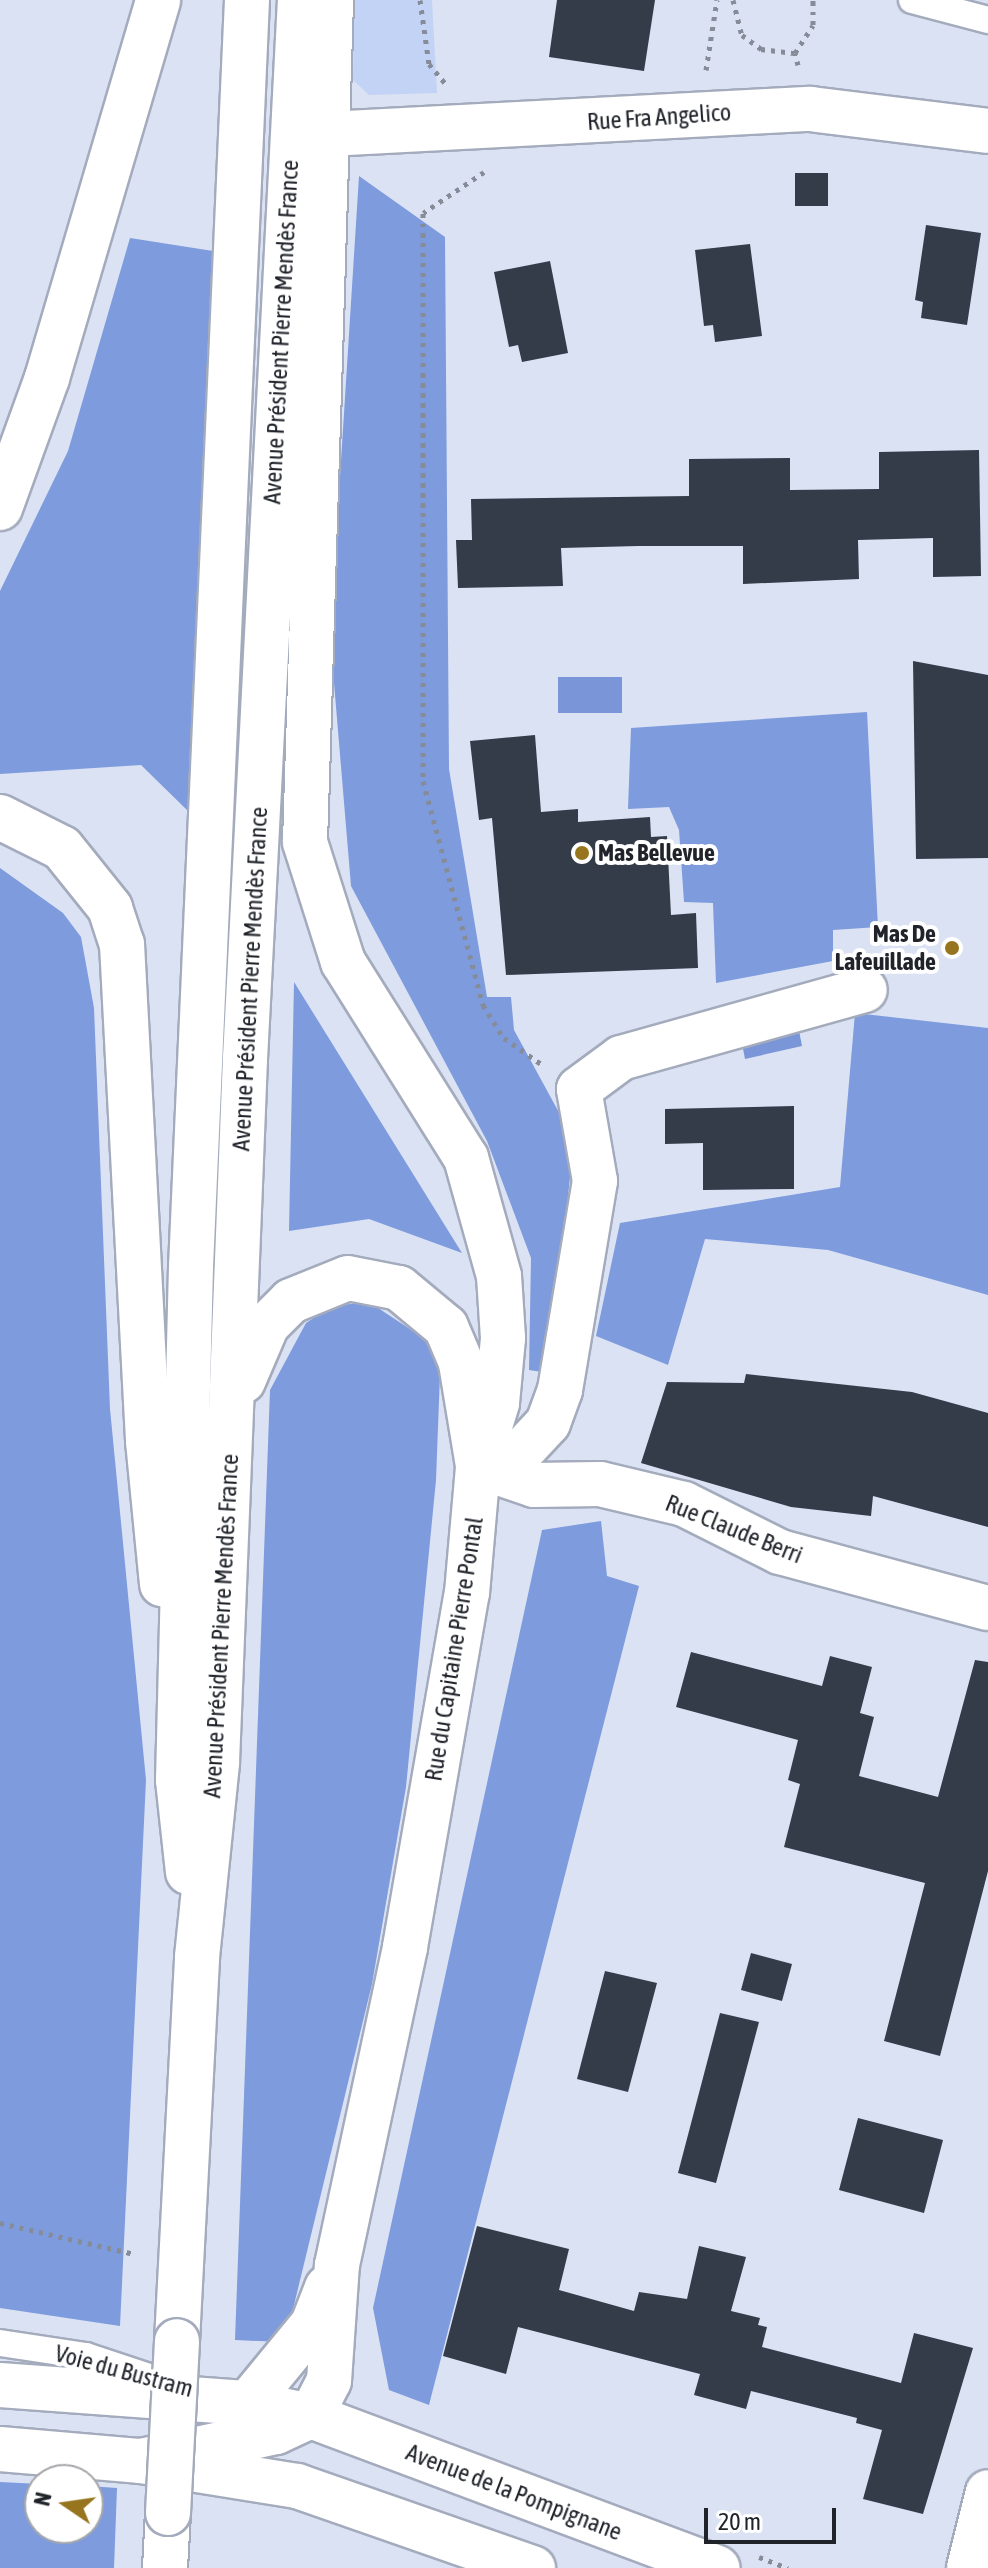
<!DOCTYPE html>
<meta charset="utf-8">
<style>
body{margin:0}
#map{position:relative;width:988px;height:2568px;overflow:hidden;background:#dae2f4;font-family:"Asap Condensed",sans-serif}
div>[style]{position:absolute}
.green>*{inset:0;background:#c3d3f6}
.forest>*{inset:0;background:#7e9bdd}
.water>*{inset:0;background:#7a96d8}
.building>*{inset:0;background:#343b49}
.path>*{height:5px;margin-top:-2.5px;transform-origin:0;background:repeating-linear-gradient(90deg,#868b98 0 4px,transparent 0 10px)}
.roads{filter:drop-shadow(2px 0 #a3abbc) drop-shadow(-2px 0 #a3abbc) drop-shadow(0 2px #a3abbc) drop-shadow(0 -2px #a3abbc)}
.service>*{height:26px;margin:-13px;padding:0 13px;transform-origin:13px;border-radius:13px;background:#fff}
.minor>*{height:44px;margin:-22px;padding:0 22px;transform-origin:22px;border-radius:22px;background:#fff}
.secondary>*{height:44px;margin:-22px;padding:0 22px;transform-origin:22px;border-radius:22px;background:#fff}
.primary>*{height:44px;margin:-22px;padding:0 22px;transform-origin:22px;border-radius:22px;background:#fff}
.bridges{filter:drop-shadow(2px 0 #a3abbc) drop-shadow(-2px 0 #a3abbc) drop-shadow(0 2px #a3abbc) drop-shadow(0 -2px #a3abbc)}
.secondary-bridge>*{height:44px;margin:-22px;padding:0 22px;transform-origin:22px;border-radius:22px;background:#fff}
.dots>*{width:22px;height:22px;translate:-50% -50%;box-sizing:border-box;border:4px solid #fff;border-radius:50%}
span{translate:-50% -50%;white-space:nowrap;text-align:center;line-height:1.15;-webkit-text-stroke:8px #fff;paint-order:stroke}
.street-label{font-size:24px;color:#20232a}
.poi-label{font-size:24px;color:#20232a;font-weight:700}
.left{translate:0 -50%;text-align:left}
.right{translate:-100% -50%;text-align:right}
.north{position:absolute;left:24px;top:2464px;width:80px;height:80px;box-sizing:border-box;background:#fff;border:2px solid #a6a7aa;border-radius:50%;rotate:283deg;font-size:22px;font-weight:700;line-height:32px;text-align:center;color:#20232a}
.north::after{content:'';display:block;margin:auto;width:28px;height:36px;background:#97751e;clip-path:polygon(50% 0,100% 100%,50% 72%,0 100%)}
.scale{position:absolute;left:704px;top:2508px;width:132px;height:36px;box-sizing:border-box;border:4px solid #20232a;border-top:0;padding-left:10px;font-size:24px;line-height:28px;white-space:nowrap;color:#20232a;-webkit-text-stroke:6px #fff;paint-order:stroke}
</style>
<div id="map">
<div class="green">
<div style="clip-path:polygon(354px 0,432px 0,437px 93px,369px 95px,353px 80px)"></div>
</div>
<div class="forest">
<div style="clip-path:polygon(359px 176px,445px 237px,449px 769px,487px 997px,511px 997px,514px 1030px,574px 1140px,549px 1373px,529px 1370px,531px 1258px,487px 1141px,351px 886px,330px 635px)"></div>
<div style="clip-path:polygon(130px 238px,213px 251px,188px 811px,141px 765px,0 774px,0 591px,68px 451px)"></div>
<div style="clip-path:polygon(867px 712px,878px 927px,833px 930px,833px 961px,716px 983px,713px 903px,684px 902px,679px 830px,669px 807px,628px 809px,631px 728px)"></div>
<div style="clip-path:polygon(0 868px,63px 913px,81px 937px,94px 1008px,110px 1409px,146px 1780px,120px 2326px,0 2308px)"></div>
<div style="clip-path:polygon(294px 982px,462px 1253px,369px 1219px,289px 1231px)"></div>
<div style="clip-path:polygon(855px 1013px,988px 1028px,988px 1295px,828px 1250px,705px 1239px,668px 1365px,596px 1336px,620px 1223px,840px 1187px)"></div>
<div style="clip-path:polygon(369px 1302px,425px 1339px,440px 1374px,436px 1480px,406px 1787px,372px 1984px,294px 2305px,282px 2342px,235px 2340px,270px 1390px,306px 1323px,332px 1306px)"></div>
<div style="clip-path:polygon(601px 1521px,607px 1576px,639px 1586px,429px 2405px,389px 2390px,373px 2308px,542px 1530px)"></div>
<div style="clip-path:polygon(0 2482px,40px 2484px,40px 2528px,88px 2528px,88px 2486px,117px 2488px,114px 2568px,0 2568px)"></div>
</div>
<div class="water">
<div style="clip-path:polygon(558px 677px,622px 677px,622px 713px,558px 713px)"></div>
<div style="clip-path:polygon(797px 1020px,802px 1046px,745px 1059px,740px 1033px)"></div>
</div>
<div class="building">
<div style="clip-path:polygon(557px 0,655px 0,644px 71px,549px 57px)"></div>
<div style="clip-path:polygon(795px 173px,828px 173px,828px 206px,795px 206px)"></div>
<div style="clip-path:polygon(926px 225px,981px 233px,967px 325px,921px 318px,923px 302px,915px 300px)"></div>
<div style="clip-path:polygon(750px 244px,762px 336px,715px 342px,713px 325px,704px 326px,695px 250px)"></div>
<div style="clip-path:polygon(550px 261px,568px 353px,522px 362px,518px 345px,509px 347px,494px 272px)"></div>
<div style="clip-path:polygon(979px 450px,981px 576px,933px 577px,933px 538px,858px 540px,859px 579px,743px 584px,743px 546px,638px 546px,561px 548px,563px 586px,458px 588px,456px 540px,472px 540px,471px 499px,689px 496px,689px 459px,790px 458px,790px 490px,879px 489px,879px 452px)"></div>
<div style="clip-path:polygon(913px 661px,988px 675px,988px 858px,916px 859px)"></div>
<div style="clip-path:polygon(535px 735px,541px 812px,578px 809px,578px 822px,650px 817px,651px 837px,667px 836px,671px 915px,696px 913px,698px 968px,506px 975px,492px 818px,479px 820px,470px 741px)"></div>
<div style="clip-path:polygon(794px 1106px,794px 1189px,703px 1190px,703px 1143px,665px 1144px,665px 1109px)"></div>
<div style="clip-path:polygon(746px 1374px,912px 1392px,988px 1413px,988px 1527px,873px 1496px,871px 1516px,791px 1507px,641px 1463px,667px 1382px,744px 1383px)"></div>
<div style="clip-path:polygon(691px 1652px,822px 1686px,830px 1656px,872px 1667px,860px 1713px,874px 1717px,859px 1776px,938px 1797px,975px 1660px,988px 1662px,988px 1871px,940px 2056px,884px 2041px,925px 1883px,784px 1847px,800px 1784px,788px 1780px,798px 1740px,676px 1707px)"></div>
<div style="clip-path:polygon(751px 1953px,792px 1964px,782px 2001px,741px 1990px)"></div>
<div style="clip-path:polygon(605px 1971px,657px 1983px,628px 2092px,577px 2079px)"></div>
<div style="clip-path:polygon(720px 2013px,759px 2022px,716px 2183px,678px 2173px)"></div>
<div style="clip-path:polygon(858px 2118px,943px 2140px,924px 2213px,839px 2190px)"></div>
<div style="clip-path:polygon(477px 2226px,569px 2249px,559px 2290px,634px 2311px,639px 2292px,687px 2299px,699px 2246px,746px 2257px,731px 2311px,760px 2318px,758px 2325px,767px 2327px,762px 2347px,901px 2383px,914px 2333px,973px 2348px,923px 2514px,863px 2499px,882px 2430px,856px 2423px,857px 2418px,751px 2391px,746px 2409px,694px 2395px,700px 2374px,518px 2327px,506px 2374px,443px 2356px)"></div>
</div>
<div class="path">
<div style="left:420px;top:0;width:65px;rotate:82deg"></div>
<div style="left:429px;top:64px;width:26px;rotate:50deg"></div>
<div style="left:733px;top:0;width:36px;rotate:76deg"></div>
<div style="left:742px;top:35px;width:24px;rotate:36deg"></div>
<div style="left:761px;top:49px;width:34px;rotate:7deg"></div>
<div style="left:798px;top:65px;width:12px;rotate:-104deg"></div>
<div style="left:795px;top:53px;width:33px;rotate:-57deg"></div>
<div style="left:813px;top:25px;width:25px;rotate:-90deg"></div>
<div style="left:706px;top:70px;width:71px;rotate:-81.1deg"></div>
<div style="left:484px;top:172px;width:73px;rotate:146.1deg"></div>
<div style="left:423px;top:213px;width:568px;rotate:90deg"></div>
<div style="left:423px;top:781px;width:232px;rotate:75deg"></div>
<div style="left:483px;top:1005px;width:39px;rotate:58deg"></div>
<div style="left:504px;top:1038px;width:49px;rotate:35deg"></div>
<div style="left:0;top:2223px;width:138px;rotate:13deg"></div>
<div style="left:759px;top:2557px;width:31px;rotate:21deg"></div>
</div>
<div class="roads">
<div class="service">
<div style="left:912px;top:0;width:79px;rotate:14.7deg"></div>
<div style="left:0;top:2343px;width:87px;rotate:8.6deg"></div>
<div style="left:86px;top:2356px;width:85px;rotate:18.4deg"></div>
</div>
<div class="minor">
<div style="left:328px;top:134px;width:483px;rotate:-3deg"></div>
<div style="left:810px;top:109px;width:179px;rotate:7deg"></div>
<div style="left:478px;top:1466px;width:44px;rotate:-17.2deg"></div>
<div style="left:520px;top:1453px;width:41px;rotate:-47deg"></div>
<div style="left:548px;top:1423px;width:35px;rotate:-70deg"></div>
<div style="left:560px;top:1390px;width:212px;rotate:-80.5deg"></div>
<div style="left:595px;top:1181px;width:93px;rotate:-99.9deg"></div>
<div style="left:579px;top:1089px;width:52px;rotate:-36.4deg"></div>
<div style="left:621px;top:1058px;width:253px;rotate:-15.6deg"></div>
<div style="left:478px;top:1466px;width:59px;rotate:18.7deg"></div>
<div style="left:534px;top:1485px;width:66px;rotate:-0.9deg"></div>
<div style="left:600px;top:1484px;width:86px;rotate:13.4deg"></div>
<div style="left:684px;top:1504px;width:107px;rotate:26.6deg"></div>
<div style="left:780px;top:1552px;width:215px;rotate:15.1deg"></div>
<div style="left:969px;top:2568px;width:78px;rotate:-76deg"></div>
</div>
<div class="secondary">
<div style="left:0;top:817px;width:69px;rotate:26.6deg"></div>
<div style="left:62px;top:848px;width:77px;rotate:51.3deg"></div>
<div style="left:110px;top:908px;width:38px;rotate:72deg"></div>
<div style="left:122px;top:944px;width:498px;rotate:87deg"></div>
<div style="left:148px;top:1441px;width:144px;rotate:84.4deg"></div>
<div style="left:243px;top:1381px;width:61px;rotate:-66.8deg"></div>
<div style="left:267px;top:1325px;width:34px;rotate:-45deg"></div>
<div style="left:291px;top:1301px;width:61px;rotate:-22deg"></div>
<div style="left:348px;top:1278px;width:52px;rotate:11.1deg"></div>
<div style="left:399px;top:1288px;width:61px;rotate:39.7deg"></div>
<div style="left:446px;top:1327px;width:39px;rotate:67deg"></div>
<div style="left:461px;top:1363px;width:104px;rotate:80.6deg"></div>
<div style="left:188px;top:1872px;width:93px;rotate:-96.2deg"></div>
<div style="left:178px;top:1780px;width:513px;rotate:-88.55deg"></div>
<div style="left:191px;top:1267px;width:1268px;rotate:-87.47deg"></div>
<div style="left:177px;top:2341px;width:385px;rotate:-87deg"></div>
<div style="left:197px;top:1957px;width:196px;rotate:-84.1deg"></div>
<div style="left:217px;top:1762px;width:704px;rotate:-87.72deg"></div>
<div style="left:245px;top:1059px;width:1060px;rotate:-87.03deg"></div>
<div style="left:165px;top:2568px;width:55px;rotate:-86.9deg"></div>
</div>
<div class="primary">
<div style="left:0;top:508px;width:138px;rotate:-70.1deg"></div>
<div style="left:47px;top:378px;width:394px;rotate:-73.6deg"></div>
<div style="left:0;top:2385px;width:249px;rotate:4.2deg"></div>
<div style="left:248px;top:2403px;width:64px;rotate:11.7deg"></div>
<div style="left:311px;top:2416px;width:434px;rotate:20.5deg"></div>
<div style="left:248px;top:2403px;width:102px;rotate:-50.6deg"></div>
<div style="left:313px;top:2324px;width:39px;rotate:-69deg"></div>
<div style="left:0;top:2449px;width:142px;rotate:4.9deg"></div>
<div style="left:141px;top:2461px;width:158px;rotate:9.1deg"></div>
<div style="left:297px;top:2486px;width:250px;rotate:19.2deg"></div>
<div style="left:141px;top:2461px;width:138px;rotate:-12.1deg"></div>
<div style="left:276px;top:2432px;width:38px;rotate:-25deg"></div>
<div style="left:311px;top:2416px;width:39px;rotate:-63deg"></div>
<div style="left:329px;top:2381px;width:116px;rotate:-86.1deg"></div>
<div style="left:337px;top:2265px;width:325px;rotate:-77.9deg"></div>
<div style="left:405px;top:1947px;width:359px;rotate:-80.1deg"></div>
<div style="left:467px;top:1593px;width:127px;rotate:-85deg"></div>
<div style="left:478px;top:1466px;width:66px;rotate:-73.2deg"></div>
<div style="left:497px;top:1403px;width:65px;rotate:-84.7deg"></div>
<div style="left:503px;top:1338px;width:62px;rotate:-93.7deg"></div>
<div style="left:499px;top:1276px;width:123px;rotate:-105.6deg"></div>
<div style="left:466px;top:1158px;width:231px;rotate:-122.1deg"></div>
<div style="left:343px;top:962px;width:126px;rotate:-107.6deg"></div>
<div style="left:305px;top:842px;width:842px;rotate:-88.23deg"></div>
</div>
</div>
<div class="bridges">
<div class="secondary-bridge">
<div style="left:168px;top:2513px;width:172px;rotate:-87deg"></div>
</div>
</div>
<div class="dots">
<div style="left:582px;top:853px;background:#97751e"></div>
<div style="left:952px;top:948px;background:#97751e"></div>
</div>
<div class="street-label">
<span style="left:659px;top:117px;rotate:-4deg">Rue Fra Angelico</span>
<span style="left:281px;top:332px;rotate:-87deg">Avenue Président Pierre Mendès France</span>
<span style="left:250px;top:979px;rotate:-87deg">Avenue Président Pierre Mendès France</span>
<span style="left:734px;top:1529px;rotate:22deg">Rue Claude Berri</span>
<span style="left:221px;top:1626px;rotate:-87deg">Avenue Président Pierre Mendès France</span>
<span style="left:454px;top:1649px;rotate:-81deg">Rue du Capitaine Pierre Pontal</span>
<span style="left:124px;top:2371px;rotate:15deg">Voie du Bustram</span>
<span style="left:514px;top:2492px;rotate:21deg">Avenue de la Pompignane</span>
</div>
<div class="poi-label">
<span class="left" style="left:598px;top:853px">Mas Bellevue</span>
<span class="right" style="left:936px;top:948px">Mas De<br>Lafeuillade</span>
</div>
<div class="north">N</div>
<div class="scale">20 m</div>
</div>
